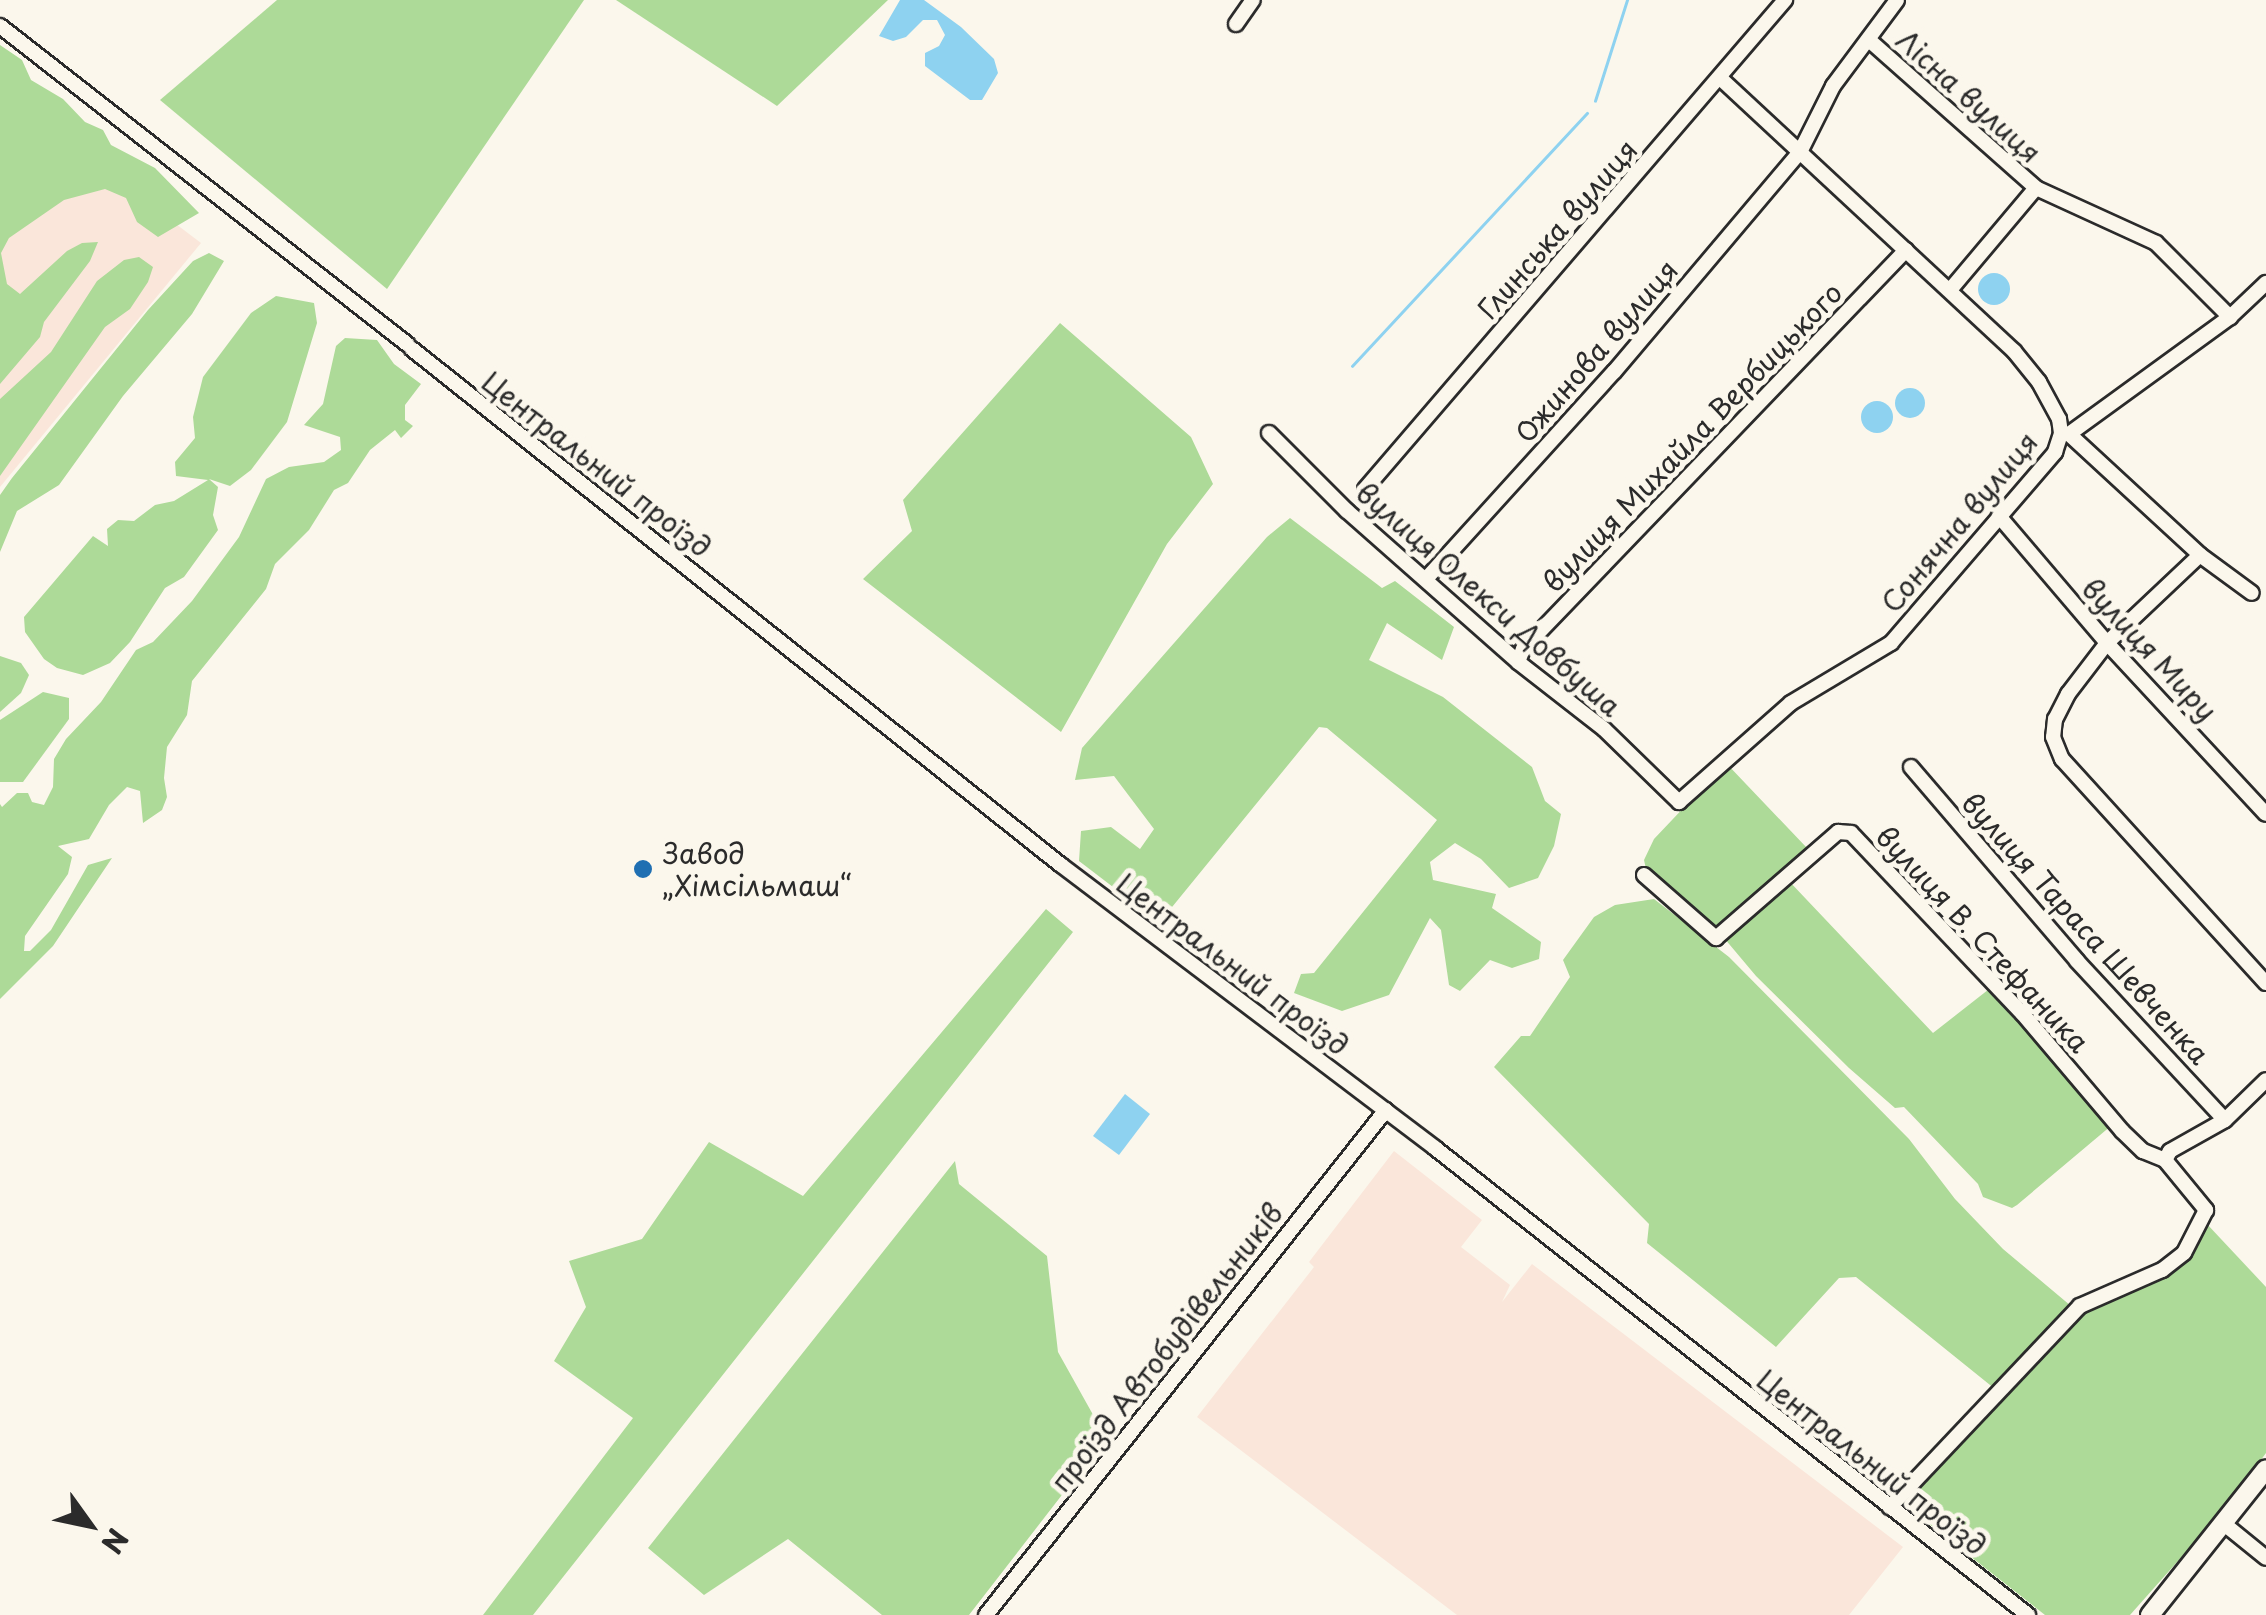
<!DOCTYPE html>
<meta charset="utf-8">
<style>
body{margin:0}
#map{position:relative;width:2266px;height:1615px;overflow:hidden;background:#fbf7ec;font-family:"Playpen Sans",sans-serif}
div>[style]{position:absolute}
.built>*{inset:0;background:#fae6da}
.green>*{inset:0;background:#adda98}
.water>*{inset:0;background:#8ed2f0}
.round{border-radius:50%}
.stream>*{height:2.5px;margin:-1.25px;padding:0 1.25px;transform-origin:1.25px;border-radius:1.25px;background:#8ed2f0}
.roads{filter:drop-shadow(2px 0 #2b2b2b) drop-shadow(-2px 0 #2b2b2b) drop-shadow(0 2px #2b2b2b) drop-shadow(0 -2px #2b2b2b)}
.minor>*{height:14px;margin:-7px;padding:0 7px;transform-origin:7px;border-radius:7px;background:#fbf7ec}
.major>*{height:18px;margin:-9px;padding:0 9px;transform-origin:9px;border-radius:9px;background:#fbf7ec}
.dots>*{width:28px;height:28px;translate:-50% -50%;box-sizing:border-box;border:5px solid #fbf7ec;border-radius:50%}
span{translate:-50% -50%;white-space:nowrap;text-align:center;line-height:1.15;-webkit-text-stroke:10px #fbf7ec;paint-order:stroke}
.street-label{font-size:28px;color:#2b2b2b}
.poi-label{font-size:28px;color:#2b2b2b}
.left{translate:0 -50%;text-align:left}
.north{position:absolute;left:40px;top:1475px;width:100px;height:100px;-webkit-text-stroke:8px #fbf7ec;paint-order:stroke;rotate:123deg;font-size:28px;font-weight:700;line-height:40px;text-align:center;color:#2b2b2b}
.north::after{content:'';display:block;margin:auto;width:35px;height:45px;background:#2b2b2b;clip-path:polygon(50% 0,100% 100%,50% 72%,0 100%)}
</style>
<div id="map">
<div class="built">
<div style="clip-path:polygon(56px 133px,201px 243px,0 487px,0 201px)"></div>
<div style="clip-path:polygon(1394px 1151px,1482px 1220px,1461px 1247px,1510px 1285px,1502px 1302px,1532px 1264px,1903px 1547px,1849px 1615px,1457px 1615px,1197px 1417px,1314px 1267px,1309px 1262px)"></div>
</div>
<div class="green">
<div style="clip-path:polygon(277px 0,584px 0,387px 289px,160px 100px)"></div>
<div style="clip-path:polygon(616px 0,888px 0,777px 106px)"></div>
<div style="clip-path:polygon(0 45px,22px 60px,31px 80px,63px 99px,85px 122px,103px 130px,111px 145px,155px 168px,199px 213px,158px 237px,137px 222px,126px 198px,105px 189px,64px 200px,9px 238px,1px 253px,7px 284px,20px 294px,67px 251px,82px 243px,98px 242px,90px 261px,44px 322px,40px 337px,0 384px)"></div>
<div style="clip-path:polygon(209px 253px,224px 261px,192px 314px,123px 396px,59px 485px,17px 511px,0 552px,0 495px,12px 478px,148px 310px,193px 261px)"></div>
<div style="clip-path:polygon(139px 257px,153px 267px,148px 282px,130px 309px,105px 327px,0 476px,0 399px,51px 352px,97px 281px,124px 260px)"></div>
<div style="clip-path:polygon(276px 296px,314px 303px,317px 323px,287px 422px,251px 470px,230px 486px,209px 479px,218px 487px,213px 515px,218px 530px,184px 577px,165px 588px,130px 642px,110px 663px,83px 675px,57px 668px,44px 659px,25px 632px,24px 617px,93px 536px,108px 546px,107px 529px,118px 520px,134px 521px,155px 505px,174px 501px,208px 480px,176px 476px,175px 462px,195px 438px,193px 417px,203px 377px,251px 313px)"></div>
<div style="clip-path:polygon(1060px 323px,1191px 437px,1213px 484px,1167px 544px,1061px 732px,863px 579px,912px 531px,903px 500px)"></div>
<div style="clip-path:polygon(345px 338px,377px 340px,394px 364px,421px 384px,405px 405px,405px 420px,413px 426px,401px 438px,395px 430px,370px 450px,348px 483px,334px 490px,309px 530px,275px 564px,266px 589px,192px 681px,187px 715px,167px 747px,164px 778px,167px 797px,162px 810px,143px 823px,140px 791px,127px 787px,109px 805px,89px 839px,58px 846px,72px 857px,68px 874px,25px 936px,24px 951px,30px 951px,51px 930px,88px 865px,112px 858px,53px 946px,0 999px,0 804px,2px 807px,17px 793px,28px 793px,32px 802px,44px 805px,53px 787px,54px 759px,66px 739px,101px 702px,136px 650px,153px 642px,192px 601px,239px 537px,266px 479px,289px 467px,324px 462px,341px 450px,340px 437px,304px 425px,323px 404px,336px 346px)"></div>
<div style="clip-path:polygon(1290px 518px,1382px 588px,1395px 581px,1454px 627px,1442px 660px,1387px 623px,1369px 660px,1443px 697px,1532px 767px,1545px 801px,1561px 814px,1554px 846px,1538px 878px,1509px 888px,1481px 859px,1455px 843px,1430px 862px,1433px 880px,1496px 894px,1492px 908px,1541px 942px,1539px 959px,1512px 968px,1490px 960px,1460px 991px,1449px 985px,1441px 930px,1430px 918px,1389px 995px,1342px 1011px,1294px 993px,1301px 974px,1314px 973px,1437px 820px,1327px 728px,1319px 727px,1168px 912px,1147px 913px,1079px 861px,1081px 831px,1111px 827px,1140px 849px,1154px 829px,1114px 776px,1075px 780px,1082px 748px,1267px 537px)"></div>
<div style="clip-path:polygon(0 656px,21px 663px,29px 675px,21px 693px,0 712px)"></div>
<div style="clip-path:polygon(43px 692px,69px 698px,69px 719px,23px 782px,0 782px,0 720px)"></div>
<div style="clip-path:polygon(1726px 763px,1807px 848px,1788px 880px,1933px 1033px,1993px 986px,2112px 1125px,2017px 1205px,2012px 1208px,1983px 1197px,1978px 1184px,1904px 1107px,1895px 1108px,1849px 1068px,1756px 976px,1719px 932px,1646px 869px,1644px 860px,1654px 839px)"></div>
<div style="clip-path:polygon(1654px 899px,1729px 957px,1909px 1139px,1955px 1199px,2003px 1249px,2071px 1306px,1995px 1389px,1856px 1277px,1839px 1278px,1776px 1347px,1647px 1243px,1649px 1224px,1494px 1067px,1521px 1036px,1530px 1036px,1570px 977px,1563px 960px,1594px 917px,1615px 905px)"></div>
<div style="clip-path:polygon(1046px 909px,1073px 932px,533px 1615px,483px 1615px,633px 1418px,554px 1361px,586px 1307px,569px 1261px,642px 1239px,709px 1142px,803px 1196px)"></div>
<div style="clip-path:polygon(955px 1161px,959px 1184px,1047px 1256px,1058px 1352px,1106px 1438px,969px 1615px,882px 1615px,788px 1539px,704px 1595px,648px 1548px)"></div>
<div style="clip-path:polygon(2206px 1223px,2266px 1287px,2266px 1453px,2225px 1508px,2130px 1615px,2045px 1615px,1906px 1506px,1928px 1473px,2081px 1309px,2135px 1289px)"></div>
</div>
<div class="water">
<div style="clip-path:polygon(900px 0,924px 0,961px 27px,994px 59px,998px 73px,982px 100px,970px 100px,925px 66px,925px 53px,939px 46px,945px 35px,937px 20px,923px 20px,906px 37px,893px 41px,879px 36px)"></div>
<div class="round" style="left:1978px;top:273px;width:32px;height:32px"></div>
<div class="round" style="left:1895px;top:388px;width:30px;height:30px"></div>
<div class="round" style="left:1861px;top:401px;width:32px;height:32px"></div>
<div style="clip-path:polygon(1125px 1094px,1150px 1114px,1119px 1155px,1093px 1136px)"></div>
</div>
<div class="stream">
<div style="left:1595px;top:101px;width:106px;rotate:-72.4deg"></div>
<div style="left:1352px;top:366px;width:345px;rotate:-47.1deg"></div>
</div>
<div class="roads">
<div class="minor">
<div style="left:1236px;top:24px;width:29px;rotate:-55deg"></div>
<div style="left:0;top:26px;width:517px;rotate:38deg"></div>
<div style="left:1870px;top:41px;width:222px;rotate:41.5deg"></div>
<div style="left:2036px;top:188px;width:132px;rotate:24.6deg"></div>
<div style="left:2156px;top:243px;width:105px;rotate:45deg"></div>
<div style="left:1950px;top:290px;width:133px;rotate:-49.9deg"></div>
<div style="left:412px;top:349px;width:829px;rotate:38.49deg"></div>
<div style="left:1061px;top:865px;width:469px;rotate:37.1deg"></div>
<div style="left:1435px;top:1148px;width:755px;rotate:38.22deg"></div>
<div style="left:1269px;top:433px;width:110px;rotate:45deg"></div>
<div style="left:1347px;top:511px;width:228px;rotate:41.4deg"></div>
<div style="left:1518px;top:662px;width:109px;rotate:37.9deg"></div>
<div style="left:1604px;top:729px;width:105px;rotate:44.2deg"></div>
<div style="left:1679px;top:802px;width:149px;rotate:-41.5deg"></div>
<div style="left:1791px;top:703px;width:117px;rotate:-31deg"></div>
<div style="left:1891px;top:643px;width:252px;rotate:-49.3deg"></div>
<div style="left:2055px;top:452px;width:20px;rotate:-72deg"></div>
<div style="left:2061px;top:433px;width:14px;rotate:-98deg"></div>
<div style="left:2059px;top:419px;width:42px;rotate:-118.4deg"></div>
<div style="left:2039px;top:382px;width:40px;rotate:-129deg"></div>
<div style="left:2014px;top:351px;width:401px;rotate:-137.1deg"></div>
<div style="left:2069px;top:434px;width:199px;rotate:-36deg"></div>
<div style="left:2230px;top:317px;width:50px;rotate:-43.4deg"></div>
<div style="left:2069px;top:434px;width:178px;rotate:42.7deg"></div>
<div style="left:2200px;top:555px;width:64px;rotate:36.2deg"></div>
<div style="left:1365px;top:489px;width:645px;rotate:-49.34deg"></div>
<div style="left:1999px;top:516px;width:167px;rotate:49.6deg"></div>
<div style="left:2107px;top:643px;width:233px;rotate:47.1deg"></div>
<div style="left:2200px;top:555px;width:128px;rotate:136.6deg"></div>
<div style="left:2107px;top:643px;width:64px;rotate:127.4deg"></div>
<div style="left:2068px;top:694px;width:28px;rotate:117deg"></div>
<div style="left:2055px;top:719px;width:18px;rotate:96deg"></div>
<div style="left:2053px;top:737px;width:24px;rotate:68deg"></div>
<div style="left:2062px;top:759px;width:303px;rotate:47.7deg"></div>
<div style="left:1426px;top:579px;width:280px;rotate:-47.8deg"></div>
<div style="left:1614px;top:372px;width:288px;rotate:-49.8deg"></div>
<div style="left:1800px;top:152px;width:74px;rotate:-63.4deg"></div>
<div style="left:1833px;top:86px;width:107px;rotate:-53.3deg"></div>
<div style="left:1518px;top:662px;width:14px;rotate:-69deg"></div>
<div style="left:1523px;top:649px;width:553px;rotate:-46.17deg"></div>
<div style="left:1911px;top:767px;width:255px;rotate:49.4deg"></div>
<div style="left:2077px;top:961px;width:217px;rotate:47.1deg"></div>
<div style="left:1644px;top:875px;width:96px;rotate:41.2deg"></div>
<div style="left:1716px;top:938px;width:162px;rotate:-41deg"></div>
<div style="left:1838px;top:832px;width:13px;rotate:4deg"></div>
<div style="left:1851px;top:833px;width:248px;rotate:46.5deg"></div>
<div style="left:2022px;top:1013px;width:155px;rotate:49.7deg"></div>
<div style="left:2122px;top:1131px;width:29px;rotate:44deg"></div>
<div style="left:2143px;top:1151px;width:24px;rotate:22deg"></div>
<div style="left:2165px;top:1160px;width:65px;rotate:50.6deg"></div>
<div style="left:2206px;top:1210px;width:48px;rotate:117.1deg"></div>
<div style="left:2184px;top:1253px;width:28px;rotate:142deg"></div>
<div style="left:2162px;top:1270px;width:90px;rotate:156.3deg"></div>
<div style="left:2080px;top:1306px;width:277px;rotate:133.4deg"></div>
<div style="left:2165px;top:1160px;width:10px;rotate:-61deg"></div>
<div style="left:2170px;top:1151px;width:63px;rotate:-29.4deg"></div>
<div style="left:2225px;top:1120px;width:57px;rotate:-44.3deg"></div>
<div style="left:2223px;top:1523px;width:55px;rotate:39.1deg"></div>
<div style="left:986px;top:1615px;width:644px;rotate:-51.62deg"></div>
</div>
<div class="major">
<div style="left:2150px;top:1615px;width:186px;rotate:-51.5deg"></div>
</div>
</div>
<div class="dots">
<div style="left:643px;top:869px;background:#1f6fb2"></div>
</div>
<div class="street-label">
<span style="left:1969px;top:96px;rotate:42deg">Лісна вулиця</span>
<span style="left:1557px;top:229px;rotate:-49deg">Глинська вулиця</span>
<span style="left:1596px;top:351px;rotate:-49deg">Ожинова вулиця</span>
<span style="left:1692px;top:437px;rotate:-46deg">вулиця Михайла Вербицького</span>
<span style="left:597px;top:464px;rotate:38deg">Центральний проїзд</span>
<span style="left:1959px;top:522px;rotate:-50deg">Сонячна вулиця</span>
<span style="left:1489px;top:599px;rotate:41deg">вулиця Олекси Довбуша</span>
<span style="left:2150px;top:649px;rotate:47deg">вулиця Миру</span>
<span style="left:2086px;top:928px;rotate:48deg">вулиця Тараса Шевченка</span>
<span style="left:1983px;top:939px;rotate:47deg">вулиця В. Стефаника</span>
<span style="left:1233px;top:964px;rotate:37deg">Центральний проїзд</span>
<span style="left:1166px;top:1347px;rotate:-52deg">проїзд Автобудівельників</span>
<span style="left:1872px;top:1462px;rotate:38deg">Центральний проїзд</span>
</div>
<div class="poi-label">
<span class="left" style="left:663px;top:869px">Завод<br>„Хімсільмаш“</span>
</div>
<div class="north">N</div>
</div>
